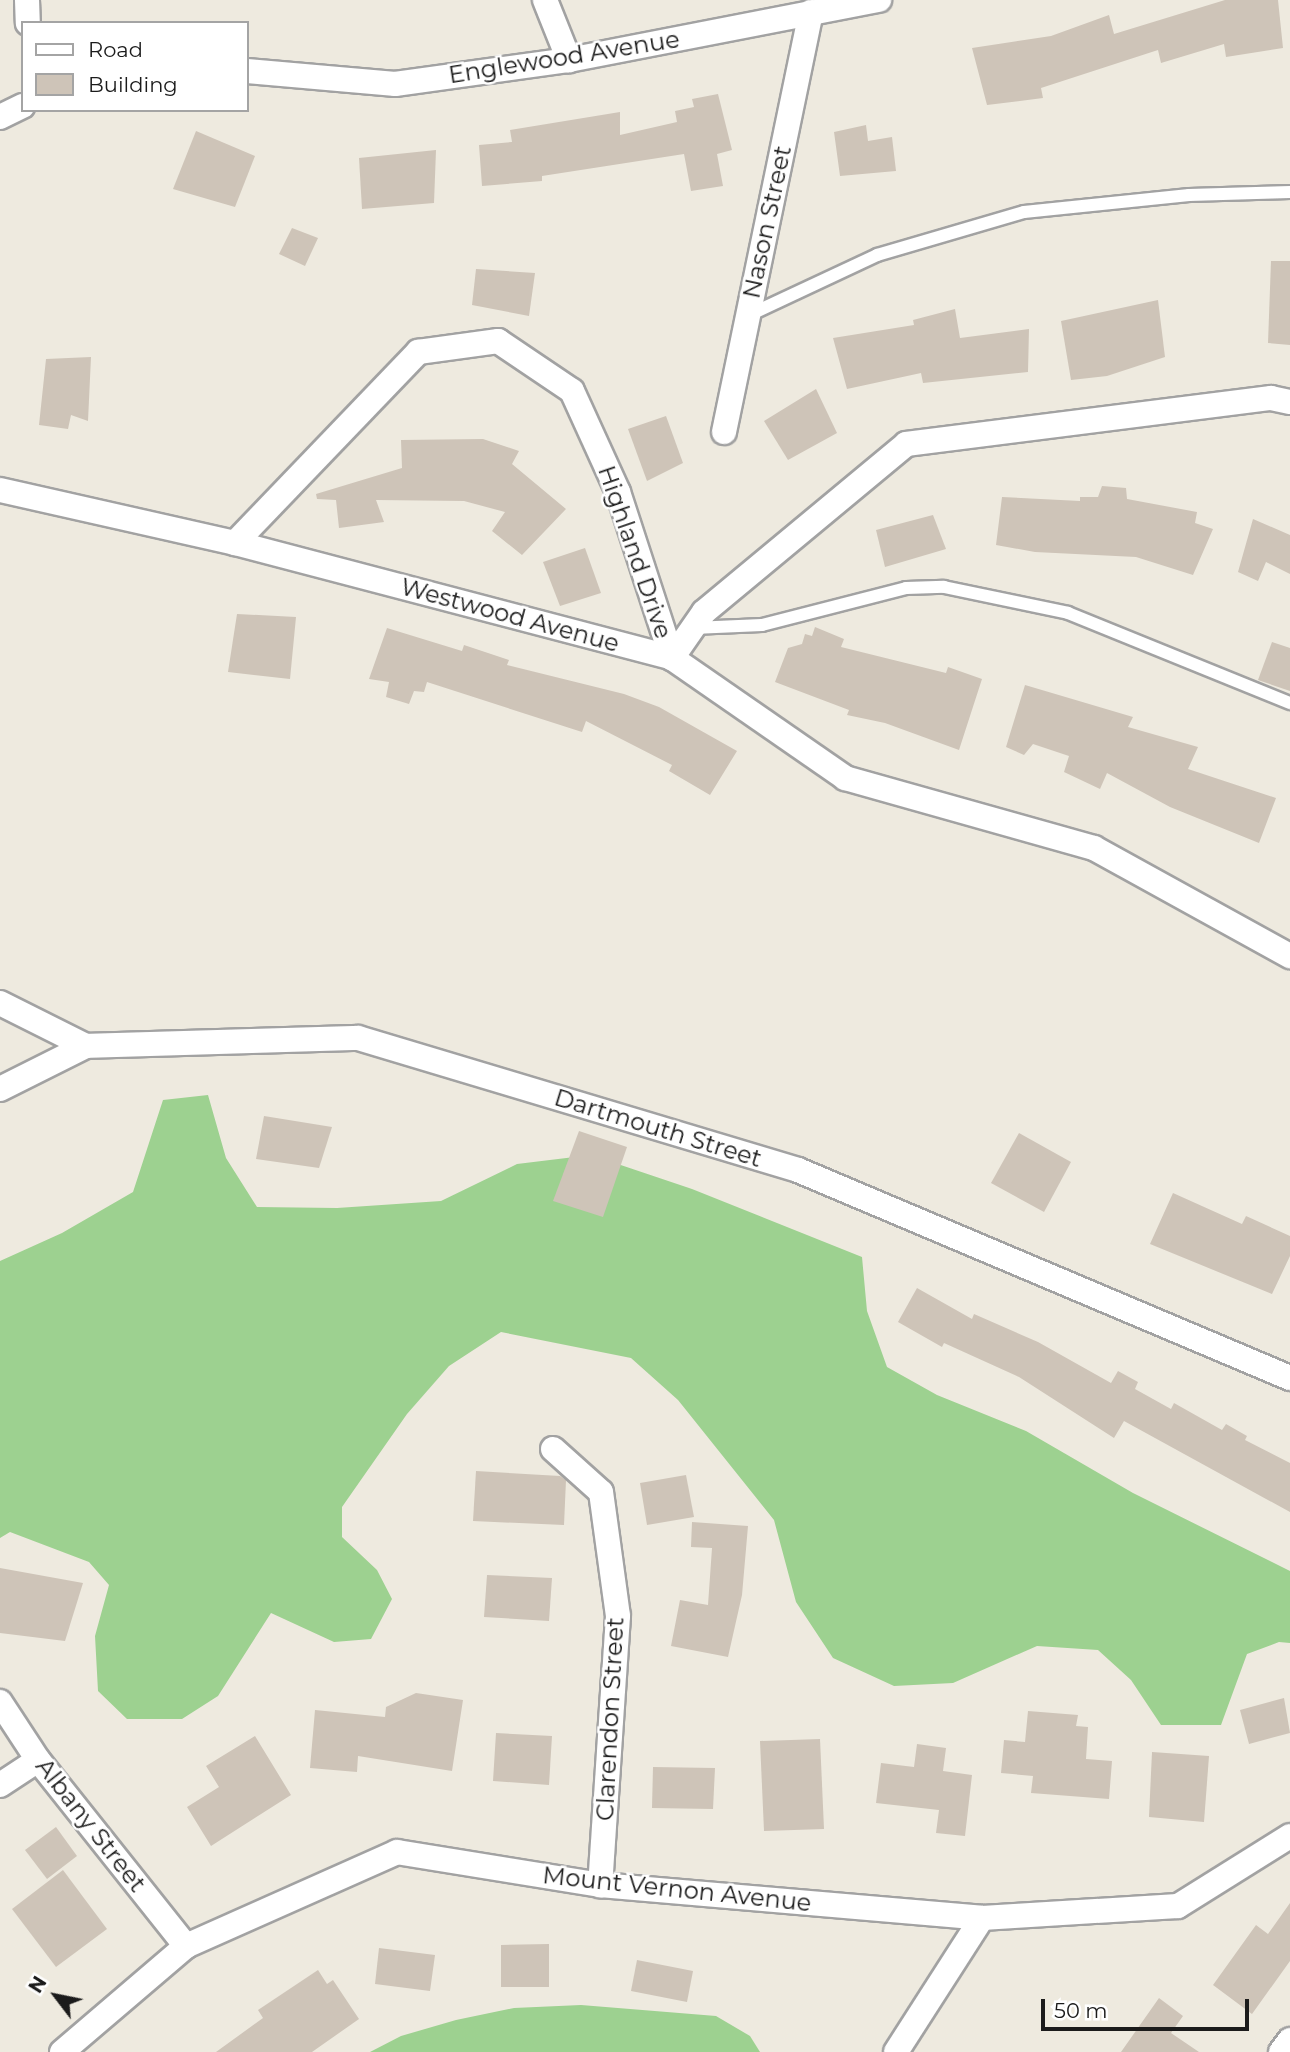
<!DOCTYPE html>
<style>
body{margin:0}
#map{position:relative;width:1290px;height:2052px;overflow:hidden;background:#eeeadf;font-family:Montserrat,sans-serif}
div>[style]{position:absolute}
.forest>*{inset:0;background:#9dd190}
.building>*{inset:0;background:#cec4b8}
.roads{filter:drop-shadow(2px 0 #a2a2a2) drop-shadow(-2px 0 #a2a2a2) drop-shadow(0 2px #a2a2a2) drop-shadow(0 -2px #a2a2a2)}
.service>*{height:12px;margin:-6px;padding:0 6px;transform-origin:6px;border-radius:6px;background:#fff}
.minor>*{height:24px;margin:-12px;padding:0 12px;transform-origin:12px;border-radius:12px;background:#fff}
span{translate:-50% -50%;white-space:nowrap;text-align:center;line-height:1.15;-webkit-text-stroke:5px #fff;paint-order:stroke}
.street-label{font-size:24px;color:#1b1b1b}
.legend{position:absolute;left:21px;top:21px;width:228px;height:91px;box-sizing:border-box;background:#fff;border:2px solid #a4a4a4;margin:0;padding:9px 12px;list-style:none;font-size:21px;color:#1b1b1b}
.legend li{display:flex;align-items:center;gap:14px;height:35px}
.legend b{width:35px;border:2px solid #a4a4a4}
.north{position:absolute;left:21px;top:1961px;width:70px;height:70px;-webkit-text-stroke:5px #fff;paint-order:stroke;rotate:302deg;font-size:19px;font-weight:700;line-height:28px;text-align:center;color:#1b1b1b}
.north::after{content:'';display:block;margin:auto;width:24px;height:32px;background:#1b1b1b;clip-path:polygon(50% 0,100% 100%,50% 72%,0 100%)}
.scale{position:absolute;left:1041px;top:1999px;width:208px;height:32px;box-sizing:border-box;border:4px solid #1b1b1b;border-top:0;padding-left:9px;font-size:21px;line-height:24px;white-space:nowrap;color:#1b1b1b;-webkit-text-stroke:5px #fff;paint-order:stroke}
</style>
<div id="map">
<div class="forest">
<div style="clip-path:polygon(208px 1095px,226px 1158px,257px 1207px,337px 1208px,441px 1201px,517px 1164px,591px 1155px,692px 1189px,862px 1257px,867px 1311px,887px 1367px,937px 1395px,1026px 1431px,1133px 1493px,1290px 1571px,1290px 1643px,1279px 1642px,1247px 1654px,1221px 1725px,1161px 1725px,1131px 1680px,1098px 1650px,1037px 1646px,953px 1683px,894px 1686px,833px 1658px,796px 1602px,774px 1520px,678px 1400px,631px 1358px,501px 1332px,449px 1366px,407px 1414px,342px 1507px,342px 1537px,377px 1570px,392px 1599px,371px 1639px,334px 1642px,271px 1613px,218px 1696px,182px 1719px,127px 1719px,98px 1691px,95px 1636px,109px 1585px,89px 1562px,10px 1532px,0 1538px,0 1261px,62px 1233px,133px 1192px,163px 1100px)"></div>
<div style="clip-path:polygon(581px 2005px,716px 2016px,750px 2036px,760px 2052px,370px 2052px,401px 2036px,456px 2020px,514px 2008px)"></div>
</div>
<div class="building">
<div style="clip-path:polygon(1225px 0,1278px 0,1283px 48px,1226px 57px,1224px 44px,1161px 63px,1158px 50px,1041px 88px,1043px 98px,987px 105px,972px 48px,1051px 36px,1109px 15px,1114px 34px)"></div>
<div style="clip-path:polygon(718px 94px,732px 150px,717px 154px,723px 186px,691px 191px,684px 154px,542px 176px,542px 181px,482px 186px,479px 145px,512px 142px,510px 130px,620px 112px,620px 135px,677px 122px,675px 111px,694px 107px,692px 99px)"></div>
<div style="clip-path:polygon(866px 125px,868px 141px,892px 137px,896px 171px,840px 176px,834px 132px)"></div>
<div style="clip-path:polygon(196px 131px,255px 156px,235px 207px,173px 189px)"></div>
<div style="clip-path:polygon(436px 150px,434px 203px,362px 209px,359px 158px)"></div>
<div style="clip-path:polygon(292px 228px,318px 238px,305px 266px,279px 254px)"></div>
<div style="clip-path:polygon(1271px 261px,1290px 261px,1290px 345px,1268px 343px)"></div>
<div style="clip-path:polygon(476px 269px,535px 273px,529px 316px,472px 305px)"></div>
<div style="clip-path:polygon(1158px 300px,1165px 357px,1107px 376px,1071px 380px,1061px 321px)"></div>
<div style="clip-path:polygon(955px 309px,960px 338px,1029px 329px,1028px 372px,923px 383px,921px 373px,847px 389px,833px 338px,914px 325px,913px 320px)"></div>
<div style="clip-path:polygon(91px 357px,88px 421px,71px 415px,68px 429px,39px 425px,46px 359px)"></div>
<div style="clip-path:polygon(816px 389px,837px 433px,788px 460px,764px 421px)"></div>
<div style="clip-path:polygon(666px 416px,683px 463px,647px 481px,628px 429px)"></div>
<div style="clip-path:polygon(483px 439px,519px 451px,512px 464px,566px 509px,522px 555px,492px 531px,505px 512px,464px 501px,376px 500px,384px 522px,339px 528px,336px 500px,317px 499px,316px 494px,402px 468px,401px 440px)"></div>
<div style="clip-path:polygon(1102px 486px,1126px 488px,1127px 499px,1197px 512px,1195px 523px,1213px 529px,1193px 575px,1136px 557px,1035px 552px,996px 545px,1002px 497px,1080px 501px,1080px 497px,1098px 497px)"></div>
<div style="clip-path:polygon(933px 515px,946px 549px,885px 567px,876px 530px)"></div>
<div style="clip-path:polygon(1253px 519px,1290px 535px,1290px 574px,1266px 562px,1258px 581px,1238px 572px)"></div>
<div style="clip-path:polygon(585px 548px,601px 593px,560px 606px,543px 562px)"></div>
<div style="clip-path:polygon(237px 614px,296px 617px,290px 679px,228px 672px)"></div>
<div style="clip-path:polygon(815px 627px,844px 639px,841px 647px,946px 673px,948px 667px,982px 679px,959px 750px,885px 723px,847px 715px,849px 710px,775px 682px,788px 648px,802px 644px,805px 634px,812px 636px)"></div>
<div style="clip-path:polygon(387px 628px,462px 651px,464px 645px,509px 660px,507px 665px,624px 694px,659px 707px,737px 751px,710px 795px,669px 771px,672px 765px,586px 721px,582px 732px,427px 682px,424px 692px,414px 691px,409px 704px,386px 697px,389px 682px,369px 679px)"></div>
<div style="clip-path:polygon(1272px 642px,1290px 648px,1290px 691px,1258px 680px)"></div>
<div style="clip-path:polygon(1025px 685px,1133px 717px,1128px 727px,1198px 747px,1188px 769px,1276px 798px,1259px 843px,1170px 807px,1107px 773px,1100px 789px,1064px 772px,1069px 756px,1033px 744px,1024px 755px,1006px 747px)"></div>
<div style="clip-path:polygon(264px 1116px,332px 1127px,319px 1168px,256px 1159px)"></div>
<div style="clip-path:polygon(579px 1131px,627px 1147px,603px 1217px,553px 1201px)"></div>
<div style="clip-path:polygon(1019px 1133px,1071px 1162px,1044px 1212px,991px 1183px)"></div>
<div style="clip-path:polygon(1173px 1193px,1242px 1224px,1246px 1216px,1290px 1236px,1290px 1256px,1272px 1294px,1150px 1244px)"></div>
<div style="clip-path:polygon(917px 1288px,972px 1319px,974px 1314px,1038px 1342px,1111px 1383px,1118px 1371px,1138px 1382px,1135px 1389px,1171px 1409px,1174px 1403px,1222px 1430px,1226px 1424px,1247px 1436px,1245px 1440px,1290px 1463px,1290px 1512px,1124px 1421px,1114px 1438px,1019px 1377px,944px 1343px,942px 1347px,898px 1322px)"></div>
<div style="clip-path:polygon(476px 1471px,560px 1476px,566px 1480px,564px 1525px,473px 1521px)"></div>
<div style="clip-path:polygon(686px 1475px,694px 1517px,647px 1525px,640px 1483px)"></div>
<div style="clip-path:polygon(692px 1522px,748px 1526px,742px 1595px,728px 1657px,671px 1646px,680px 1600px,708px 1605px,712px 1548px,691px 1547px)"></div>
<div style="clip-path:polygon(0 1568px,83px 1583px,65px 1641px,0 1633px)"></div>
<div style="clip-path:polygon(487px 1575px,552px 1578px,549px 1621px,484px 1617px)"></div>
<div style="clip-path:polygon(416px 1693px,463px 1700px,452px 1771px,358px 1756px,357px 1772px,310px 1768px,315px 1710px,385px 1717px,386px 1707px)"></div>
<div style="clip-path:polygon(1284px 1698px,1290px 1733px,1249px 1744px,1240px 1710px)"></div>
<div style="clip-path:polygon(1028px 1711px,1078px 1715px,1076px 1726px,1088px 1727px,1086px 1759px,1112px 1761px,1109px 1799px,1031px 1793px,1033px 1776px,1001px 1773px,1004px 1740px,1025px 1742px)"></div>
<div style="clip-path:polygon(496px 1733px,552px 1736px,549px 1785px,493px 1781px)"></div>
<div style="clip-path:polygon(255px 1736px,291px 1795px,211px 1846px,187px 1807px,219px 1787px,206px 1766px)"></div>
<div style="clip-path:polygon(820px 1739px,824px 1829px,764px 1831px,760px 1741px)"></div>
<div style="clip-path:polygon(917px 1744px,946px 1748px,943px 1771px,972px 1775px,965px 1836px,936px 1833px,939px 1810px,876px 1803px,881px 1763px,914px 1767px)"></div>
<div style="clip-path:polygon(1152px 1752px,1209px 1756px,1204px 1822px,1149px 1817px)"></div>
<div style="clip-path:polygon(653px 1767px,715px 1768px,713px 1809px,652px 1808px)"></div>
<div style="clip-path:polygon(56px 1827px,77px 1856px,47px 1879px,25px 1850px)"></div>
<div style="clip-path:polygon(63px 1870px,107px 1929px,56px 1967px,12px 1909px)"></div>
<div style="clip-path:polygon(1290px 1903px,1290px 1961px,1252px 2014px,1213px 1985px,1256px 1925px,1268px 1934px)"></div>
<div style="clip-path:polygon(549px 1944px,549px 1987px,501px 1987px,501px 1945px)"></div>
<div style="clip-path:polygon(379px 1948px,435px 1955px,430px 1991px,375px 1984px)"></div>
<div style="clip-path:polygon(637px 1960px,693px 1971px,687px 2002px,631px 1991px)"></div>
<div style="clip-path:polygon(318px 1970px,327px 1984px,333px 1980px,359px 2019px,312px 2052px,216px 2052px,263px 2018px,258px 2010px)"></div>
<div style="clip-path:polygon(1159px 1998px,1183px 2016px,1171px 2033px,1199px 2052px,1121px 2052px)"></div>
</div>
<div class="roads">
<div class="service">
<div style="left:747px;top:316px;width:144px;rotate:-25.1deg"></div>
<div style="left:877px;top:255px;width:153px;rotate:-16.3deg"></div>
<div style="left:1024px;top:212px;width:166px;rotate:-5.9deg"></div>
<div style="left:1189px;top:195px;width:101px;rotate:-1.7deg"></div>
<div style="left:693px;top:628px;width:69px;rotate:-2.5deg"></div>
<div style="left:762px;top:625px;width:149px;rotate:-14.4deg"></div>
<div style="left:906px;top:588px;width:38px;rotate:-2deg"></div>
<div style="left:944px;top:587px;width:127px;rotate:11.8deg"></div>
<div style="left:1068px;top:613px;width:240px;rotate:22.1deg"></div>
</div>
<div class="minor">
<div style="left:27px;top:0;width:23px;rotate:88deg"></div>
<div style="left:545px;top:0;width:65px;rotate:68.2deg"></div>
<div style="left:247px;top:71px;width:149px;rotate:5deg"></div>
<div style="left:395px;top:84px;width:176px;rotate:-7.9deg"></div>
<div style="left:569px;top:60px;width:316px;rotate:-11deg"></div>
<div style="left:0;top:117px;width:25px;rotate:-26deg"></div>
<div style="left:724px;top:432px;width:429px;rotate:-78.3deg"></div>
<div style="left:0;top:490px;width:241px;rotate:12.7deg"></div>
<div style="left:235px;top:543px;width:452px;rotate:14.7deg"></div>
<div style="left:672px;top:658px;width:211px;rotate:34.7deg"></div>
<div style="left:845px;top:778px;width:259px;rotate:15.7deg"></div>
<div style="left:1094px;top:848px;width:224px;rotate:28.9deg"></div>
<div style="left:235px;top:543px;width:265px;rotate:-46.2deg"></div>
<div style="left:418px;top:352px;width:81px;rotate:-7.8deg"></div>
<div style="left:498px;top:341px;width:89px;rotate:34deg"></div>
<div style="left:572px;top:391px;width:111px;rotate:65.5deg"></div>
<div style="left:618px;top:492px;width:175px;rotate:72deg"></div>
<div style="left:672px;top:658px;width:56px;rotate:-55.2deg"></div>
<div style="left:704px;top:612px;width:263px;rotate:-39.7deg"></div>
<div style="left:906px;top:444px;width:368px;rotate:-7.2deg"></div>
<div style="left:1271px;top:398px;width:19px;rotate:12deg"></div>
<div style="left:0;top:1003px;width:96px;rotate:26.6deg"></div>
<div style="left:0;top:1089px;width:96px;rotate:-26.6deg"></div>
<div style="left:86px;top:1046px;width:272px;rotate:-1.7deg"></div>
<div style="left:358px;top:1038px;width:459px;rotate:16.7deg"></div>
<div style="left:798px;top:1170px;width:534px;rotate:22.92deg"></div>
<div style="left:553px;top:1449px;width:64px;rotate:41.9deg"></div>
<div style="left:601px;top:1492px;width:125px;rotate:82.2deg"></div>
<div style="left:618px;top:1616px;width:270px;rotate:93.8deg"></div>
<div style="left:0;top:1702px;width:69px;rotate:56.8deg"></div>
<div style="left:38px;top:1760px;width:238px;rotate:51.5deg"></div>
<div style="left:0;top:1785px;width:45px;rotate:-33.3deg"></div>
<div style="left:62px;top:2052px;width:163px;rotate:-40.5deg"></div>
<div style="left:186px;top:1946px;width:231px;rotate:-24deg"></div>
<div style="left:397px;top:1852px;width:206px;rotate:9.2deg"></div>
<div style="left:600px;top:1885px;width:383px;rotate:4.9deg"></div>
<div style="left:982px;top:1918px;width:196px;rotate:-3.5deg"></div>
<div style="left:1178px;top:1906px;width:132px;rotate:-32deg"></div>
<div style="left:896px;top:2052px;width:159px;rotate:-57.3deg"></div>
<div style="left:1281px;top:2052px;width:15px;rotate:-53deg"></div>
</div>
</div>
<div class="street-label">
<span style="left:564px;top:57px;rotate:-9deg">Englewood Avenue</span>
<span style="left:767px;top:222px;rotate:-78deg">Nason Street</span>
<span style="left:635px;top:552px;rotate:71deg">Highland Drive</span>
<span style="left:510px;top:615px;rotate:15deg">Westwood Avenue</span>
<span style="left:658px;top:1128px;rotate:17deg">Dartmouth Street</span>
<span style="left:610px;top:1719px;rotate:-87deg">Clarendon Street</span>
<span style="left:91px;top:1825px;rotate:52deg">Albany Street</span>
<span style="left:677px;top:1889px;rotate:6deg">Mount Vernon Avenue</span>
</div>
<ul class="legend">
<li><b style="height:9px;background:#fff"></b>Road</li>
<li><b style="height:19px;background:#cec4b8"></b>Building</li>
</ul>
<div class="north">N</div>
<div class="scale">50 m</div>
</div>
